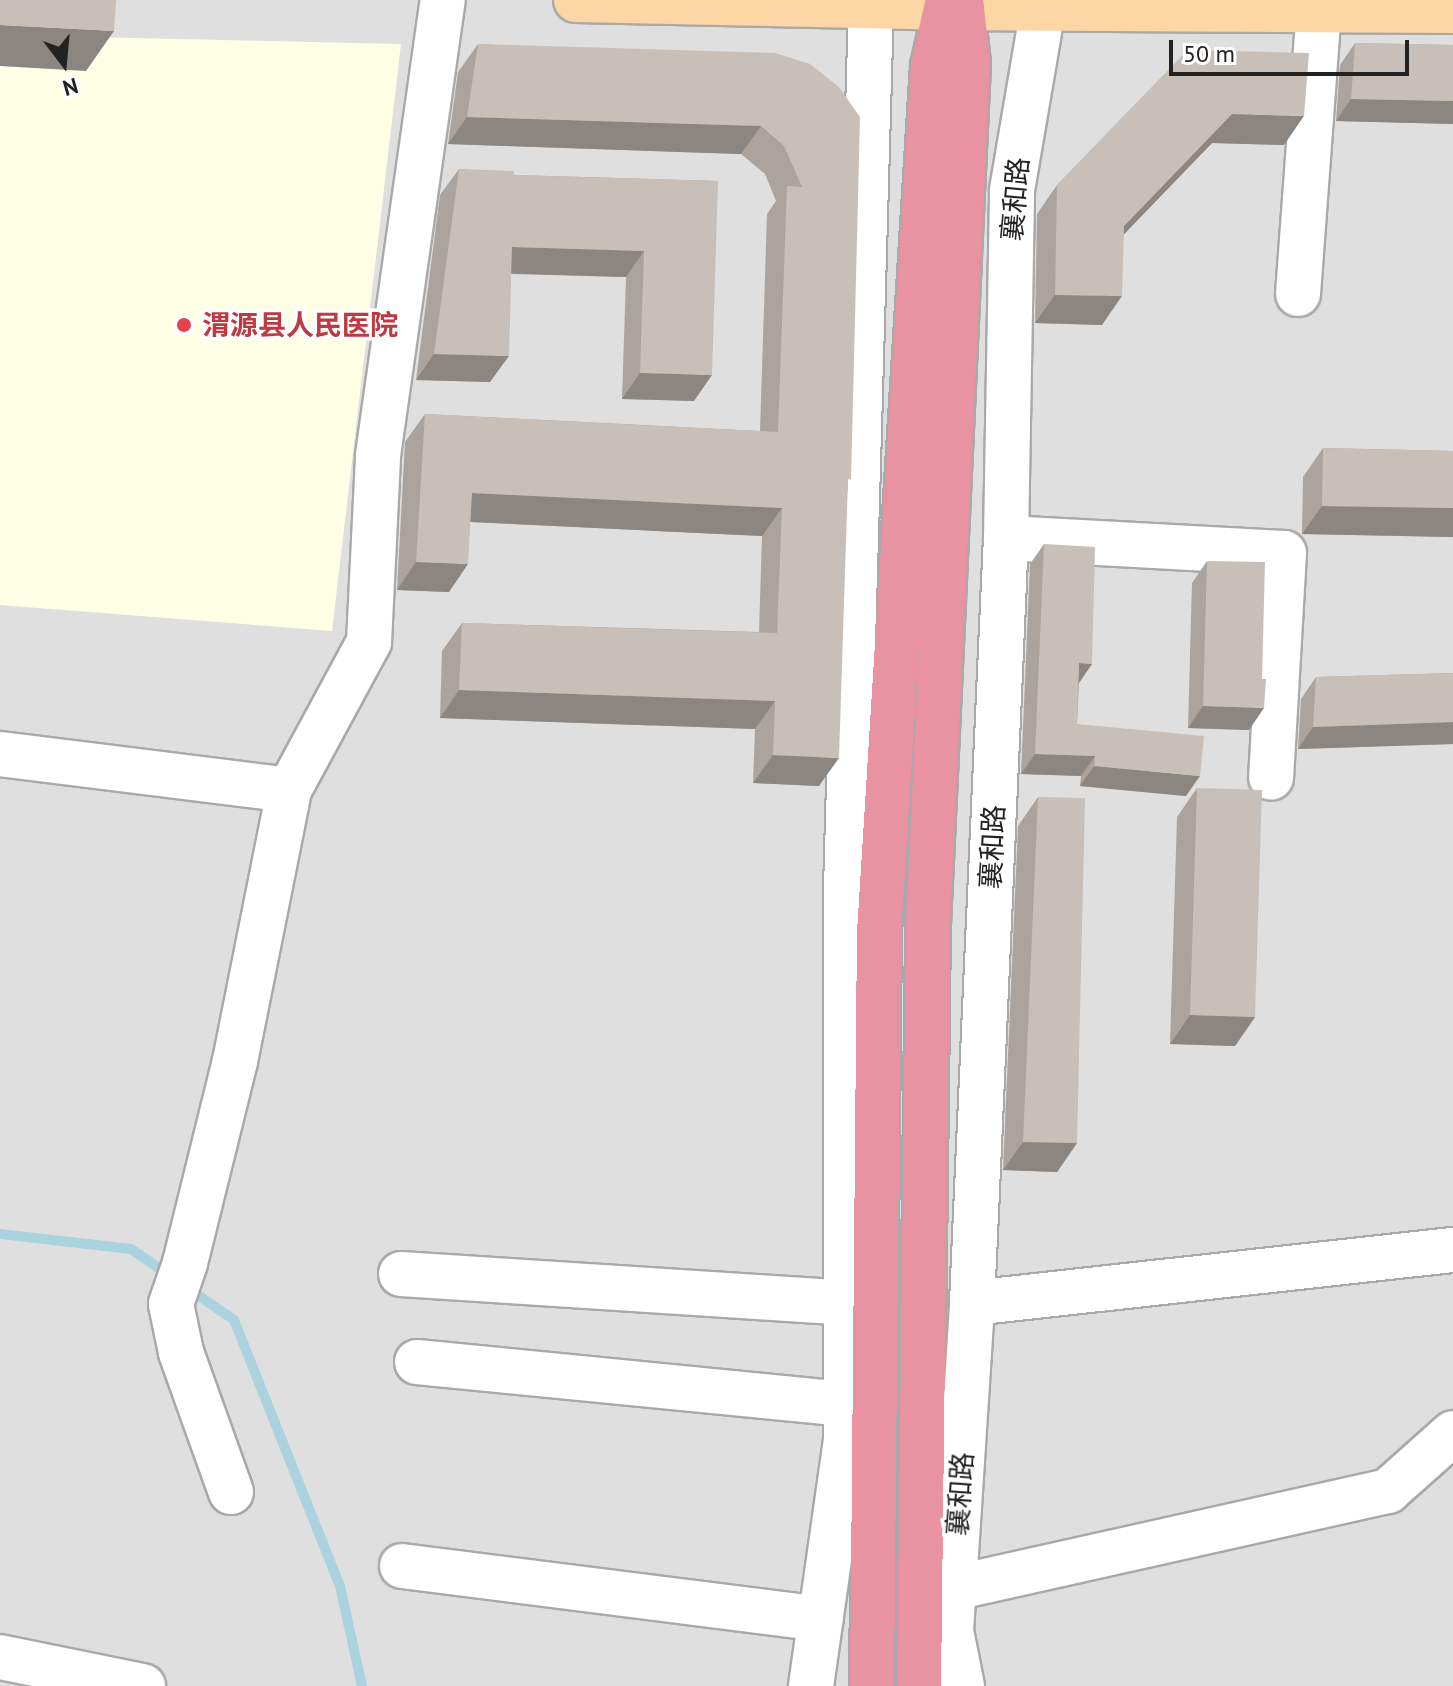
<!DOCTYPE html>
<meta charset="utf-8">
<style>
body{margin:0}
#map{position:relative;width:1453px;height:1686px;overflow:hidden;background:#f2efe9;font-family:"PT Sans","Noto Sans SC",sans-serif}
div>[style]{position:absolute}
.residential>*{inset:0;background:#e0dfdf}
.education>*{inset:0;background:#ffffe5}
.stream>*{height:10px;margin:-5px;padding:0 5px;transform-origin:5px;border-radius:5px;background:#aad3df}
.roads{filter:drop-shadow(2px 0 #a9a9a9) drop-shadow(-2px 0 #a9a9a9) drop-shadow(0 2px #a9a9a9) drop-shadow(0 -2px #a9a9a9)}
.minor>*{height:44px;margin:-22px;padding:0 22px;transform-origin:22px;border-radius:22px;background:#fff}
.major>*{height:44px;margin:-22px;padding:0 22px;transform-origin:22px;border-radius:22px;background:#fcd6a4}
.highway>*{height:44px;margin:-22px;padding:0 22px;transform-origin:22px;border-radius:22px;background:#e892a2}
.wall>*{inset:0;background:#aba49e}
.shaded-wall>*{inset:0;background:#8b8681}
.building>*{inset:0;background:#c7bfb8}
.dots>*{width:22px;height:22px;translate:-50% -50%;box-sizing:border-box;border:4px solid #fff;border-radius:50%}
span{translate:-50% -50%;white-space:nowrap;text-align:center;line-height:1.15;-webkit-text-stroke:7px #fff;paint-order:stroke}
.street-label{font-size:28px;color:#222}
.health-label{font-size:28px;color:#be3a42;font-weight:700}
.left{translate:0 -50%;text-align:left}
.north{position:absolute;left:24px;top:24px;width:80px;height:80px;-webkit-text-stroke:6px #fff;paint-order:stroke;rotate:164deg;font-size:22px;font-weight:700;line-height:32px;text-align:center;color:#222}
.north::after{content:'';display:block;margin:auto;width:28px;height:36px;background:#222;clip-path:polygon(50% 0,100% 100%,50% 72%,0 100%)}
.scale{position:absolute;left:1169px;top:40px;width:240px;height:36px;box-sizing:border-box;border:4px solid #222;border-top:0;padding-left:10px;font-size:24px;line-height:28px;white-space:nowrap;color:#222;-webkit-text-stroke:6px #fff;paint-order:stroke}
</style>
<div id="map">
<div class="residential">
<div style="clip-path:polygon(0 0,1453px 0,1453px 1686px,0 1686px)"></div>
</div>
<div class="education">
<div style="clip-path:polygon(0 35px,401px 44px,332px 631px,0 605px)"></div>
</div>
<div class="stream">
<div style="left:0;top:1234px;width:132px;rotate:6.5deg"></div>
<div style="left:131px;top:1249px;width:46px;rotate:34.4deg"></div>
<div style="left:189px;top:1289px;width:55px;rotate:34.6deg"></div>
<div style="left:234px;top:1320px;width:286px;rotate:68.3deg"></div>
<div style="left:340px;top:1586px;width:102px;rotate:77.6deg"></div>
</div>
<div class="roads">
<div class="minor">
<div style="left:1298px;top:294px;width:285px;rotate:-85.8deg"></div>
<div style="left:1006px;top:538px;width:278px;rotate:3.1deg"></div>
<div style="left:1284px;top:553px;width:225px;rotate:93.3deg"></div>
<div style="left:0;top:754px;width:291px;rotate:7.1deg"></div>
<div style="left:401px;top:1274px;width:446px;rotate:3.7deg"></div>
<div style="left:972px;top:1303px;width:484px;rotate:-6.3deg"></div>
<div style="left:417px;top:1362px;width:431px;rotate:5.6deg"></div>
<div style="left:231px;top:1492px;width:149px;rotate:-109.7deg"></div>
<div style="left:181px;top:1352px;width:49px;rotate:-101.8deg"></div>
<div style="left:171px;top:1304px;width:43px;rotate:-71.1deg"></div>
<div style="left:185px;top:1263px;width:208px;rotate:-76.1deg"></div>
<div style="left:235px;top:1061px;width:276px;rotate:-78.7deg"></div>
<div style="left:289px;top:790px;width:168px;rotate:-61.6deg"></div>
<div style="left:369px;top:642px;width:187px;rotate:-87.2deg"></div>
<div style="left:378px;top:455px;width:460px;rotate:-81.9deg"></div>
<div style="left:402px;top:1566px;width:422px;rotate:7.2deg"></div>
<div style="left:954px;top:1588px;width:445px;rotate:-12.6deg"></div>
<div style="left:1388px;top:1491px;width:87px;rotate:-41.7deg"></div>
<div style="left:0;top:1657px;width:146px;rotate:11.5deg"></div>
<div style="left:811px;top:1686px;width:249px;rotate:-81.9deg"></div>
<div style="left:846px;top:1439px;width:550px;rotate:-90deg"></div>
<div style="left:846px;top:889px;width:883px;rotate:-88.38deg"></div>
<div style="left:962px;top:1686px;width:56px;rotate:-101.3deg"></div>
<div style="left:951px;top:1631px;width:329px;rotate:-86.3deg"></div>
<div style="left:972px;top:1303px;width:766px;rotate:-87.46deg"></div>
<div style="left:1006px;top:538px;width:348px;rotate:-89deg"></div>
<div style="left:1012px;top:190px;width:185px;rotate:-80.3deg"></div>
</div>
<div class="major">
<div style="left:576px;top:0;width:370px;rotate:1.2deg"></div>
<div style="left:946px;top:8px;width:507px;rotate:0.34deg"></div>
</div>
<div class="highway">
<div style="left:872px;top:1686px;width:753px;rotate:-89.47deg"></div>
<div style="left:879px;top:933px;width:869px;rotate:-86.44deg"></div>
<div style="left:933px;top:66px;width:68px;rotate:-77.2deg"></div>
<div style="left:919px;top:1686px;width:761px;rotate:-89.32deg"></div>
<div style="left:928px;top:925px;width:862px;rotate:-87.34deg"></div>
<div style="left:968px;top:64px;width:64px;rotate:-96.2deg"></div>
</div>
</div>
<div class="wall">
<div style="clip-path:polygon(1355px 43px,1453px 45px,1453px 124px,1336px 121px,1340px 65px)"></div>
<div style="clip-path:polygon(478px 44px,810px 64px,848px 484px,819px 786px,753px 783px,755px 729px,440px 718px,442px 651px,462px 623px,759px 632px,762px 536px,470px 522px,449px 592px,397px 590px,405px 442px,425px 414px,760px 431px,767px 214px,776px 201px,765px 174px,741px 154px,448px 144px,458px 72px)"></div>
<div style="clip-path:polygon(1188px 50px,1284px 145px,1212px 143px,1124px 234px,1102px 325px,1035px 323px,1037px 214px,1057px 185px)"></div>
<div style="clip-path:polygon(459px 169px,514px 175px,718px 181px,694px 401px,622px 399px,626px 277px,511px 274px,490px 382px,416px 380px,440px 195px)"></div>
<div style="clip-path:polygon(1323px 448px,1453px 451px,1453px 537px,1302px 534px,1303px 477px)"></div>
<div style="clip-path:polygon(1044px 544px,1092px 664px,1079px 683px,1077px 724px,1186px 796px,1080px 786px,1081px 776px,1021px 774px,1030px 564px)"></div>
<div style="clip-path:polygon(1207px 561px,1262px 679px,1249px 730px,1188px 728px,1192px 583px)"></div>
<div style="clip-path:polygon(1453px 673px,1453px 744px,1298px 749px,1301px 699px,1316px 677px)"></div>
<div style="clip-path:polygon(1197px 788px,1255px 1017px,1235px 1046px,1170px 1044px,1177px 817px)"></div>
<div style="clip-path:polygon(1038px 797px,1077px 1143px,1057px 1172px,1003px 1170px,1018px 826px)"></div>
</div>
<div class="shaded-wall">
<div style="clip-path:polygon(0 25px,114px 31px,86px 71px,0 66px)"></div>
<div style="clip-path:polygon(1351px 99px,1453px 101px,1453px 124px,1336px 121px)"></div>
<div style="clip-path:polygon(1232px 114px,1304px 116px,1284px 145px,1212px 143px,1104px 255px,1124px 226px)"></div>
<div style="clip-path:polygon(467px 117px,761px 126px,741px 154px,448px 144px)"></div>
<div style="clip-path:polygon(512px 247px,644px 251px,626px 277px,494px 273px)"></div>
<div style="clip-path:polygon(1055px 295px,1122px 296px,1102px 325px,1035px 323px)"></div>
<div style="clip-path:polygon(434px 354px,509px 356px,490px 382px,416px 380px)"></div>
<div style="clip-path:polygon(640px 373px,712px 375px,694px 401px,622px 399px)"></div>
<div style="clip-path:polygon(472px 493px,782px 508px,762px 536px,452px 521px)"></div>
<div style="clip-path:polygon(1322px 506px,1453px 508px,1453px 537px,1302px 534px)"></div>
<div style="clip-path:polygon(416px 562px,468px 564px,449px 592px,397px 590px)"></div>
<div style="clip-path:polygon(1079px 663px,1092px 664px,1078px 684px)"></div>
<div style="clip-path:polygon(459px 690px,775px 701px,755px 729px,440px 718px)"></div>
<div style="clip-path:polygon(1203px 706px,1264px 708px,1249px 730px,1188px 728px)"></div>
<div style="clip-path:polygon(1453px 722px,1453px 744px,1298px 749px,1313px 727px)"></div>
<div style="clip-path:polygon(1035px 754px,1095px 756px,1081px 776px,1021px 774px)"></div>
<div style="clip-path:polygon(773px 755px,839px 758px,819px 786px,753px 783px)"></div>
<div style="clip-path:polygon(1094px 766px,1200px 776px,1186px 796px,1080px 786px)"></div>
<div style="clip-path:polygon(1190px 1015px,1255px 1017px,1235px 1046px,1170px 1044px)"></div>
<div style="clip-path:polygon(1023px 1142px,1077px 1143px,1057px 1172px,1003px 1170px)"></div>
</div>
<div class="building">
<div style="clip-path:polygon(0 0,116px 0,114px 31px,0 25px)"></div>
<div style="clip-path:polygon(1355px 43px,1453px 45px,1453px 101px,1351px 99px)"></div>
<div style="clip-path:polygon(478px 44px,775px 53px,810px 64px,839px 87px,860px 117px,851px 480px,848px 479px,839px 758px,773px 755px,775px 701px,459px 690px,462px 623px,777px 633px,782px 508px,472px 493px,468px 564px,416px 562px,425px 414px,778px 432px,787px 186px,802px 187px,784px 146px,761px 126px,467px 117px)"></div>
<div style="clip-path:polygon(1188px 50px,1309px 53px,1304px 116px,1232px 114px,1124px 226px,1122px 296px,1055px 295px,1057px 185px)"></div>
<div style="clip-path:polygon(459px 169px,514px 171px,514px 175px,718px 181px,712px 375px,640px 373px,644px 251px,512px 247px,509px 356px,434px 354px)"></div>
<div style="clip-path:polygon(1323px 448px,1453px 451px,1453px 508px,1322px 506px)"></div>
<div style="clip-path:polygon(1044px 544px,1095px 547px,1092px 664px,1079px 663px,1077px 724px,1204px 736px,1200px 776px,1094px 766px,1095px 756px,1035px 754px)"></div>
<div style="clip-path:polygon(1207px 561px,1265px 562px,1262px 679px,1266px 679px,1264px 708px,1203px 706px)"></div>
<div style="clip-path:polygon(1453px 673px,1453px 722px,1313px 727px,1316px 677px)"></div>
<div style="clip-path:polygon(1197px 788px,1262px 790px,1255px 1017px,1190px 1015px)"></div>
<div style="clip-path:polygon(1038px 797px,1085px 798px,1077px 1143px,1023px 1142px)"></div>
</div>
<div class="dots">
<div style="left:184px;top:325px;background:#e0444e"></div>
</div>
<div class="street-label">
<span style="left:1015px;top:199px;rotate:-85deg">襄和路</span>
<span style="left:992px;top:847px;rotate:-87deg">襄和路</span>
<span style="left:960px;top:1494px;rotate:-86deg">襄和路</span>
</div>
<div class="health-label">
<span class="left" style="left:202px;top:325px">渭源县人民医院</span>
</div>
<div class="north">N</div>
<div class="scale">50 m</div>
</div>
